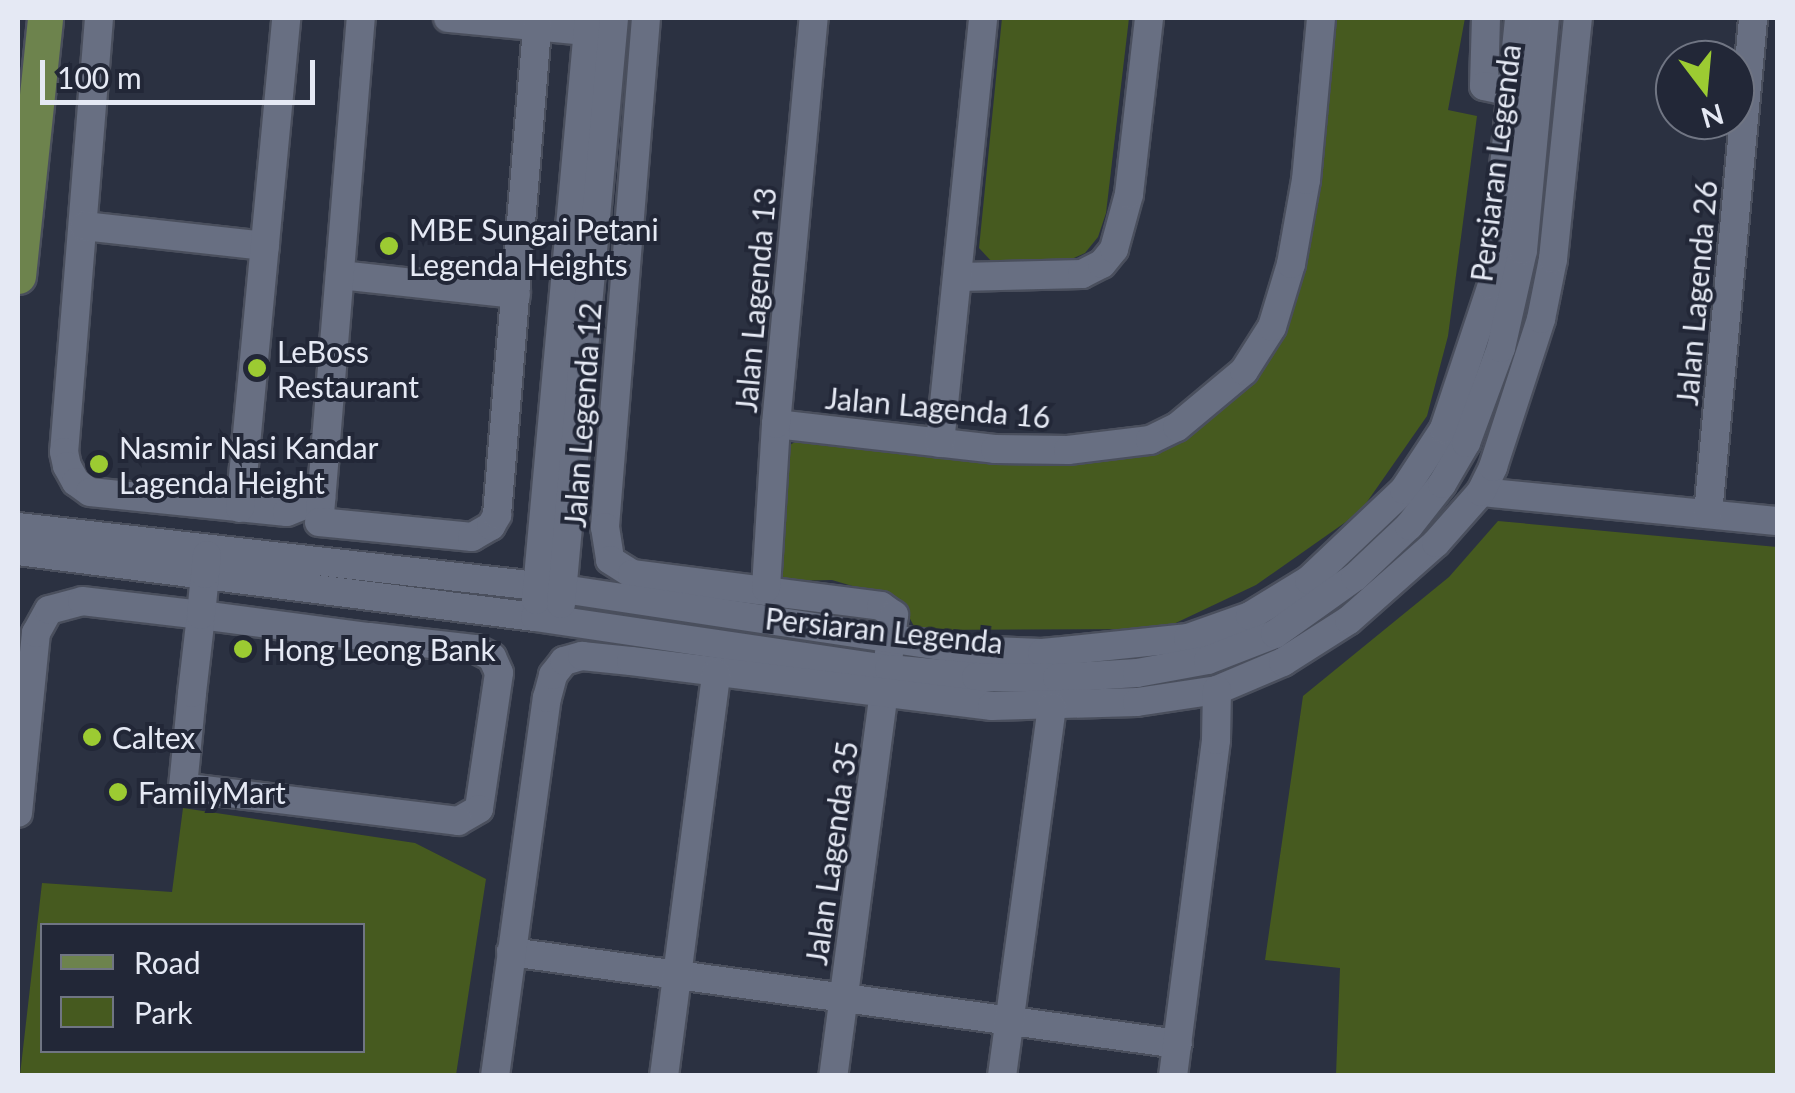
<!DOCTYPE html>
<style>
body{margin:0}
#map{position:relative;width:1795px;height:1093px;overflow:hidden;background:#2b3141;font-family:Lato,sans-serif}
div>[style]{position:absolute}
.green>*{inset:0;background:#465a1f}
.roads{filter:drop-shadow(2px 0 #4a4f5d) drop-shadow(-2px 0 #4a4f5d) drop-shadow(0 2px #4a4f5d) drop-shadow(0 -2px #4a4f5d)}
.minor>*{height:28px;margin:-14px;padding:0 14px;transform-origin:14px;border-radius:14px;background:#686f82}
.major>*{height:35px;margin:-17.5px;padding:0 17.5px;transform-origin:17.5px;border-radius:17.5px;background:#6d834d}
.dots>*{width:28px;height:28px;translate:-50% -50%;box-sizing:border-box;border:5px solid #222737;border-radius:50%}
span{translate:-50% -50%;white-space:nowrap;text-align:center;line-height:1.15;-webkit-text-stroke:8px #222737;paint-order:stroke}
.street-label{font-size:30px;color:#e5e9f4}
.poi-label{font-size:30px;color:#e5e9f4}
.left{translate:0 -50%;text-align:left}
.frame{position:absolute;inset:0;border:20px solid #e5e9f4;pointer-events:none}
.legend{position:absolute;left:40px;top:923px;width:325px;height:130px;box-sizing:border-box;background:#222737;border:2px solid #707583;margin:0;padding:12px 18px;list-style:none;font-size:30px;color:#e5e9f4}
.legend li{display:flex;align-items:center;gap:20px;height:50px}
.legend b{width:50px;border:2px solid #707583}
.north{position:absolute;left:1655px;top:40px;width:100px;height:100px;box-sizing:border-box;background:#222737;border:2px solid #707583;border-radius:50%;rotate:164deg;font-size:28px;font-weight:700;line-height:40px;text-align:center;color:#e5e9f4}
.north::after{content:'';display:block;margin:auto;width:35px;height:45px;background:#9ccb32;clip-path:polygon(50% 0,100% 100%,50% 72%,0 100%)}
.scale{position:absolute;left:40px;top:60px;width:275px;height:45px;box-sizing:border-box;border:5px solid #e5e9f4;border-top:0;padding-left:12px;font-size:30px;line-height:35px;white-space:nowrap;color:#e5e9f4;-webkit-text-stroke:8px #222737;paint-order:stroke}
</style>
<div id="map">
<div class="green">
<div style="clip-path:polygon(1002px 18px,1129px 18px,1106px 213px,1098px 237px,1085px 253px,1065px 262px,993px 263px,979px 248px)"></div>
<div style="clip-path:polygon(1326px 18px,1465px 18px,1448px 110px,1477px 116px,1448px 336px,1427px 416px,1360px 512px,1256px 585px,1163px 629px,916px 630px,900px 600px,832px 580px,783px 581px,776px 563px,786px 447px,797px 441px,1046px 464px,1141px 456px,1193px 429px,1263px 371px,1294px 303px)"></div>
<div style="clip-path:polygon(1498px 521px,1777px 547px,1777px 1075px,1336px 1075px,1340px 968px,1265px 960px,1303px 696px,1449px 577px)"></div>
<div style="clip-path:polygon(evenodd,183px 808px,415px 843px,486px 879px,456px 1075px,20px 1075px,42px 883px,172px 892px,183px 808px,42px 926px,362px 926px,362px 1050px,42px 1050px,42px 926px)"></div>
</div>
<div class="roads">
<div class="minor">
<div style="left:99px;top:18px;width:435px;rotate:94.6deg"></div>
<div style="left:64px;top:452px;width:14px;rotate:78deg"></div>
<div style="left:67px;top:466px;width:18px;rotate:61deg"></div>
<div style="left:76px;top:482px;width:17px;rotate:36deg"></div>
<div style="left:90px;top:492px;width:198px;rotate:5.8deg"></div>
<div style="left:287px;top:512px;width:37px;rotate:-22deg"></div>
<div style="left:448px;top:18px;width:159px;rotate:5.4deg"></div>
<div style="left:646px;top:18px;width:511px;rotate:94.61deg"></div>
<div style="left:605px;top:527px;width:33px;rotate:81deg"></div>
<div style="left:610px;top:560px;width:26px;rotate:32deg"></div>
<div style="left:632px;top:574px;width:251px;rotate:7.3deg"></div>
<div style="left:881px;top:606px;width:16px;rotate:35deg"></div>
<div style="left:894px;top:615px;width:465px;rotate:97.5deg"></div>
<div style="left:1486px;top:18px;width:68px;rotate:91.7deg"></div>
<div style="left:1484px;top:86px;width:48px;rotate:12deg"></div>
<div style="left:84px;top:226px;width:182px;rotate:6.3deg"></div>
<div style="left:340px;top:275px;width:177px;rotate:6.2deg"></div>
<div style="left:960px;top:277px;width:122px;rotate:-1.4deg"></div>
<div style="left:1082px;top:274px;width:22px;rotate:-27deg"></div>
<div style="left:1102px;top:264px;width:19px;rotate:-51deg"></div>
<div style="left:1114px;top:249px;width:57px;rotate:-74.7deg"></div>
<div style="left:1129px;top:194px;width:177px;rotate:-83.5deg"></div>
<div style="left:776px;top:424px;width:220px;rotate:6.5deg"></div>
<div style="left:995px;top:449px;width:73px;rotate:0.8deg"></div>
<div style="left:1068px;top:450px;width:83px;rotate:-7deg"></div>
<div style="left:1150px;top:440px;width:30px;rotate:-26deg"></div>
<div style="left:1177px;top:427px;width:87px;rotate:-39.9deg"></div>
<div style="left:1244px;top:371px;width:52px;rotate:-57.5deg"></div>
<div style="left:1272px;top:327px;width:66px;rotate:-73.2deg"></div>
<div style="left:1291px;top:264px;width:85px;rotate:-79.9deg"></div>
<div style="left:1306px;top:180px;width:163px;rotate:-84.7deg"></div>
<div style="left:940px;top:443px;width:427px;rotate:-84.2deg"></div>
<div style="left:1481px;top:492px;width:298px;rotate:5.6deg"></div>
<div style="left:240px;top:508px;width:492px;rotate:-84.6deg"></div>
<div style="left:320px;top:514px;width:498px;rotate:-85.3deg"></div>
<div style="left:1708px;top:514px;width:498px;rotate:-84.8deg"></div>
<div style="left:319px;top:522px;width:154px;rotate:5.6deg"></div>
<div style="left:472px;top:537px;width:22px;rotate:-30deg"></div>
<div style="left:491px;top:526px;width:13px;rotate:-61deg"></div>
<div style="left:497px;top:515px;width:491px;rotate:-85.3deg"></div>
<div style="left:18px;top:527px;width:549px;rotate:6.49deg"></div>
<div style="left:563px;top:589px;width:408px;rotate:8.6deg"></div>
<div style="left:966px;top:650px;width:76px;rotate:2.3deg"></div>
<div style="left:1042px;top:653px;width:147px;rotate:-5.9deg"></div>
<div style="left:1188px;top:638px;width:66px;rotate:-19.5deg"></div>
<div style="left:1250px;top:616px;width:69px;rotate:-31.4deg"></div>
<div style="left:1309px;top:580px;width:131px;rotate:-43.5deg"></div>
<div style="left:1404px;top:490px;width:73px;rotate:-56.7deg"></div>
<div style="left:1444px;top:429px;width:152px;rotate:-71.6deg"></div>
<div style="left:1492px;top:285px;width:268px;rotate:-84.2deg"></div>
<div style="left:18px;top:551px;width:521px;rotate:7.28deg"></div>
<div style="left:535px;top:617px;width:358px;rotate:8.4deg"></div>
<div style="left:889px;top:669px;width:87px;rotate:5.3deg"></div>
<div style="left:976px;top:677px;width:81px;rotate:0.7deg"></div>
<div style="left:1057px;top:678px;width:80px;rotate:-3.6deg"></div>
<div style="left:1137px;top:673px;width:72px;rotate:-10.4deg"></div>
<div style="left:1208px;top:660px;width:72px;rotate:-21.2deg"></div>
<div style="left:1275px;top:634px;width:98px;rotate:-35.5deg"></div>
<div style="left:1355px;top:577px;width:74px;rotate:-43.4deg"></div>
<div style="left:1409px;top:526px;width:53px;rotate:-51.8deg"></div>
<div style="left:1442px;top:484px;width:48px;rotate:-59.7deg"></div>
<div style="left:1466px;top:443px;width:101px;rotate:-69.8deg"></div>
<div style="left:1501px;top:348px;width:100px;rotate:-77.3deg"></div>
<div style="left:1523px;top:250px;width:233px;rotate:-84.6deg"></div>
<div style="left:766px;top:588px;width:164px;rotate:-86.5deg"></div>
<div style="left:776px;top:424px;width:408px;rotate:-84.7deg"></div>
<div style="left:536px;top:600px;width:584px;rotate:-84.8deg"></div>
<div style="left:561px;top:604px;width:588px;rotate:-84.83deg"></div>
<div style="left:18px;top:813px;width:181px;rotate:-84.3deg"></div>
<div style="left:36px;top:633px;width:26px;rotate:-61deg"></div>
<div style="left:49px;top:610px;width:34px;rotate:-15deg"></div>
<div style="left:82px;top:601px;width:120px;rotate:6.7deg"></div>
<div style="left:201px;top:615px;width:169px;rotate:7.5deg"></div>
<div style="left:369px;top:637px;width:108px;rotate:6.4deg"></div>
<div style="left:476px;top:649px;width:18px;rotate:27deg"></div>
<div style="left:492px;top:657px;width:17px;rotate:66deg"></div>
<div style="left:499px;top:673px;width:137px;rotate:98.4deg"></div>
<div style="left:479px;top:809px;width:24px;rotate:150deg"></div>
<div style="left:458px;top:821px;width:277px;rotate:-173deg"></div>
<div style="left:183px;top:787px;width:94px;rotate:-84.5deg"></div>
<div style="left:192px;top:693px;width:79px;rotate:-83.4deg"></div>
<div style="left:201px;top:615px;width:41px;rotate:-84.4deg"></div>
<div style="left:205px;top:574px;width:19px;rotate:-84deg"></div>
<div style="left:511px;top:952px;width:673px;rotate:7.85deg"></div>
<div style="left:495px;top:1076px;width:382px;rotate:-82.2deg"></div>
<div style="left:547px;top:698px;width:24px;rotate:-75deg"></div>
<div style="left:553px;top:675px;width:18px;rotate:-52deg"></div>
<div style="left:564px;top:661px;width:19px;rotate:-16deg"></div>
<div style="left:582px;top:656px;width:49px;rotate:5.8deg"></div>
<div style="left:631px;top:661px;width:364px;rotate:7.1deg"></div>
<div style="left:992px;top:706px;width:145px;rotate:-1.6deg"></div>
<div style="left:1137px;top:702px;width:81px;rotate:-8.5deg"></div>
<div style="left:1217px;top:690px;width:72px;rotate:-23deg"></div>
<div style="left:1283px;top:662px;width:78px;rotate:-32.5deg"></div>
<div style="left:1349px;top:620px;width:116px;rotate:-41.5deg"></div>
<div style="left:1436px;top:543px;width:68px;rotate:-48.6deg"></div>
<div style="left:1481px;top:492px;width:28px;rotate:-64deg"></div>
<div style="left:1493px;top:467px;width:156px;rotate:-72deg"></div>
<div style="left:1541px;top:319px;width:61px;rotate:-78.7deg"></div>
<div style="left:1553px;top:259px;width:242px;rotate:-84.1deg"></div>
<div style="left:664px;top:1076px;width:406px;rotate:-82.6deg"></div>
<div style="left:1002px;top:1076px;width:372px;rotate:-82.3deg"></div>
<div style="left:1173px;top:1076px;width:339px;rotate:-82.7deg"></div>
<div style="left:1216px;top:740px;width:50px;rotate:-88.9deg"></div>
</div>
<div class="major">
<div style="left:18px;top:276px;width:259px;rotate:-84deg"></div>
</div>
</div>
<div class="dots">
<div style="left:389px;top:246px;background:#9ccb32"></div>
<div style="left:257px;top:368px;background:#9ccb32"></div>
<div style="left:99px;top:464px;background:#9ccb32"></div>
<div style="left:243px;top:649px;background:#9ccb32"></div>
<div style="left:92px;top:737px;background:#9ccb32"></div>
<div style="left:118px;top:792px;background:#9ccb32"></div>
</div>
<div class="street-label">
<span style="left:1495px;top:163px;rotate:-83deg">Persiaran Legenda</span>
<span style="left:1696px;top:293px;rotate:-85deg">Jalan Lagenda 26</span>
<span style="left:755px;top:300px;rotate:-85deg">Jalan Lagenda 13</span>
<span style="left:938px;top:407px;rotate:5deg">Jalan Lagenda 16</span>
<span style="left:582px;top:415px;rotate:-86deg">Jalan Legenda 12</span>
<span style="left:884px;top:630px;rotate:6deg">Persiaran Legenda</span>
<span style="left:831px;top:853px;rotate:-82deg">Jalan Lagenda 35</span>
</div>
<div class="poi-label">
<span class="left" style="left:409px;top:246px">MBE Sungai Petani<br>Legenda Heights</span>
<span class="left" style="left:277px;top:368px">LeBoss<br>Restaurant</span>
<span class="left" style="left:119px;top:464px">Nasmir Nasi Kandar<br>Lagenda Height</span>
<span class="left" style="left:263px;top:649px">Hong Leong Bank</span>
<span class="left" style="left:112px;top:737px">Caltex</span>
<span class="left" style="left:138px;top:792px">FamilyMart</span>
</div>
<div class="frame"></div>
<ul class="legend">
<li><b style="height:12px;background:#6d834d"></b>Road</li>
<li><b style="height:28px;background:#465a1f"></b>Park</li>
</ul>
<div class="north">N</div>
<div class="scale">100 m</div>
</div>
